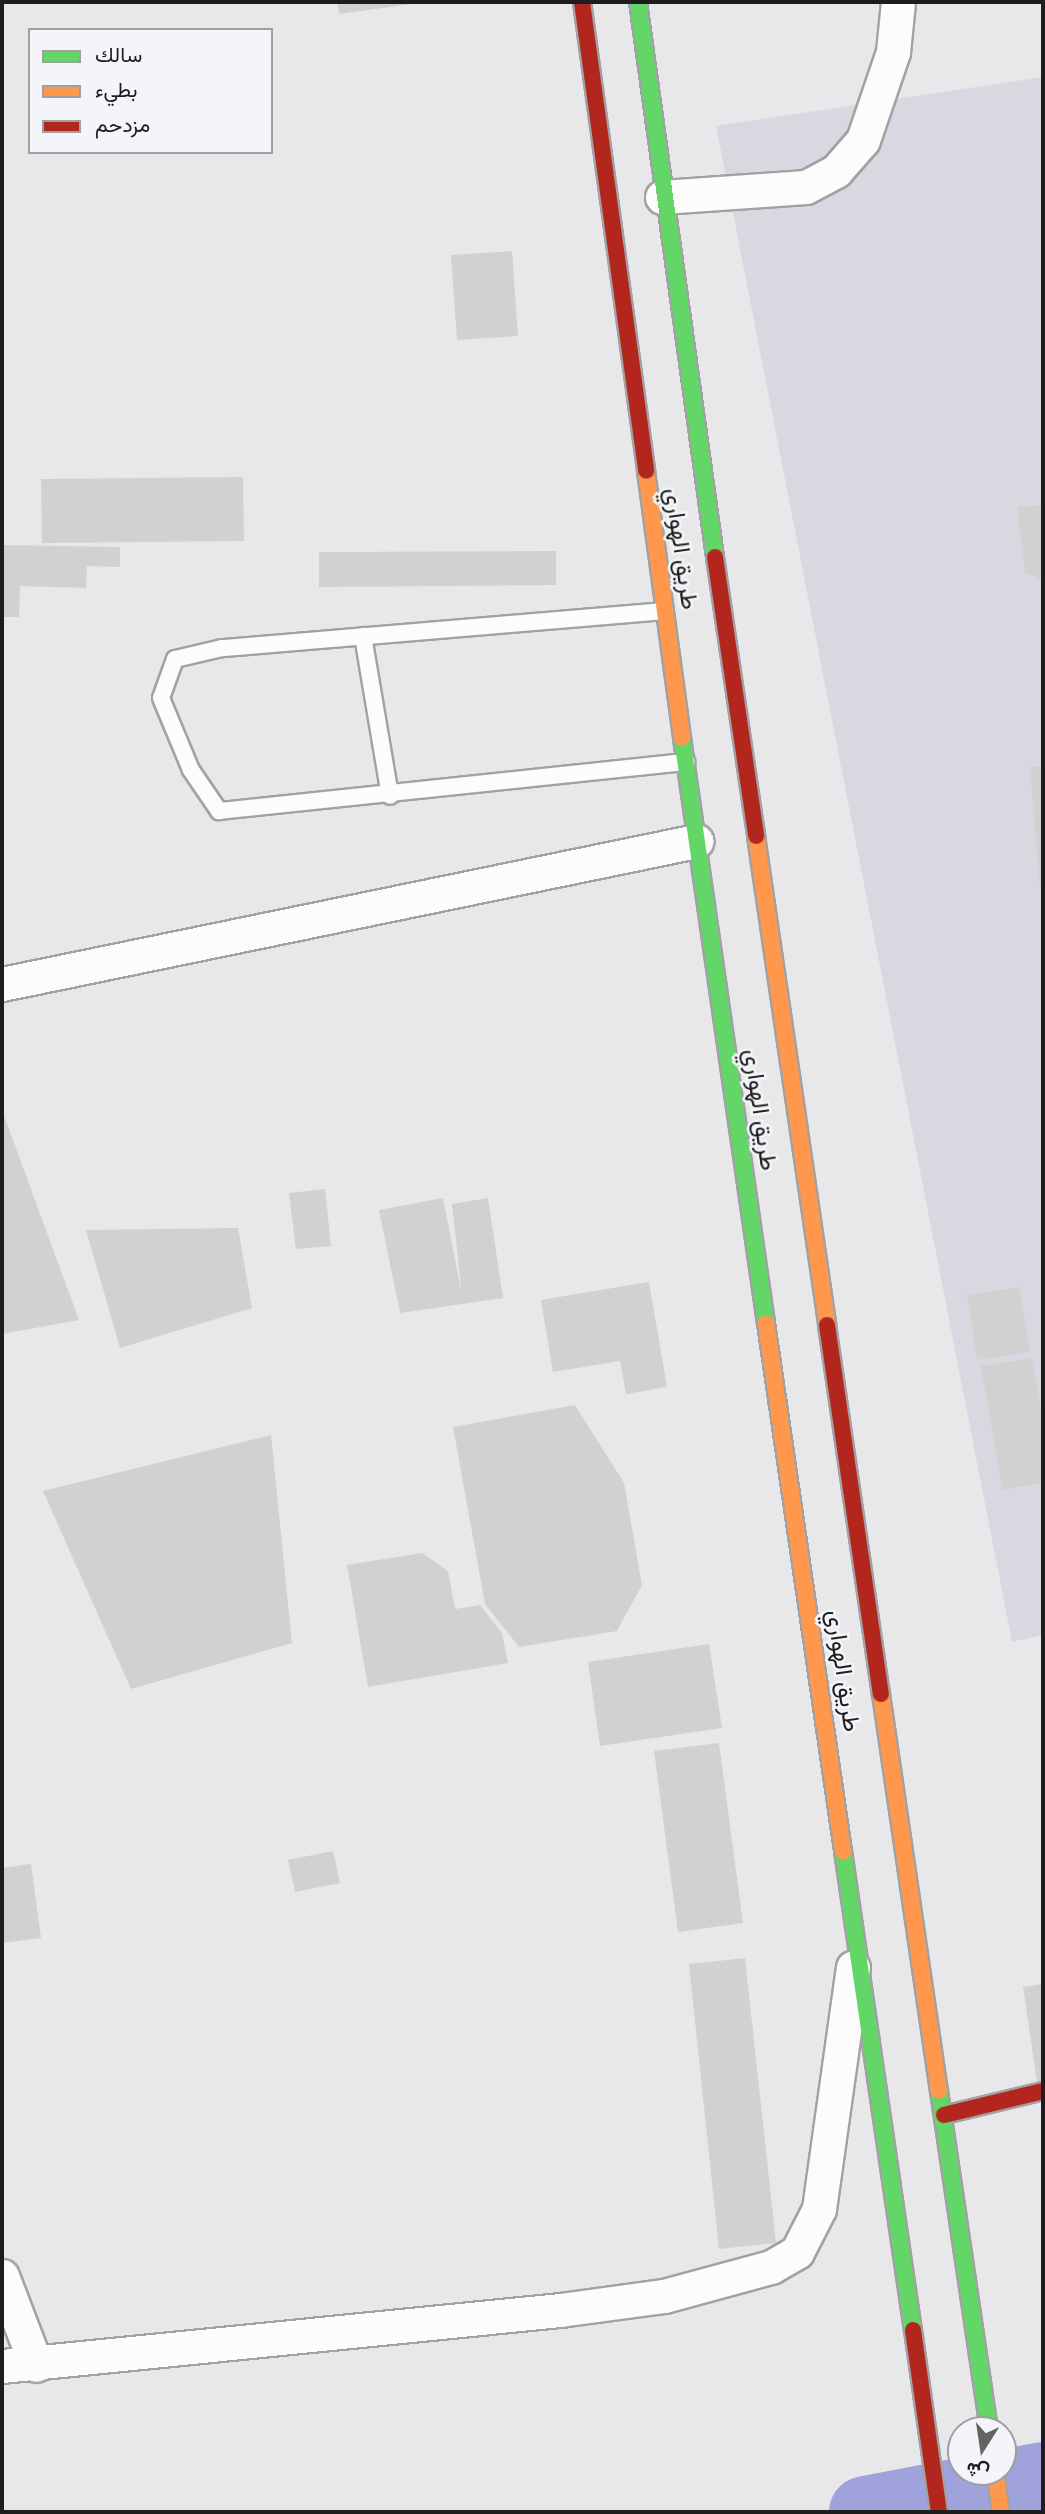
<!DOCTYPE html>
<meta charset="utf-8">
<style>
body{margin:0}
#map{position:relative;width:1045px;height:2514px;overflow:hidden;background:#e8e8ea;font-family:Spectral,Vazirmatn,serif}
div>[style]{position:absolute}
.built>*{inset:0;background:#d8d9e0}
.river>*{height:72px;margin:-36px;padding:0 36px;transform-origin:36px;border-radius:36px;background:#9fa2db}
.building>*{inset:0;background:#d1d1d2}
.roads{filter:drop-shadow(2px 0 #a2a2a4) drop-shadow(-2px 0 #a2a2a4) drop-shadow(0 2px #a2a2a4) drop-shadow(0 -2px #a2a2a4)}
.lane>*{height:16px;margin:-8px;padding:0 8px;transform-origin:8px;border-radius:8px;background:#fcfcfc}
.street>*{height:33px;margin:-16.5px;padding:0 16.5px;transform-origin:16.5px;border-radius:16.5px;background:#fcfcfc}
.fast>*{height:16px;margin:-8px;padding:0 8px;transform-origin:8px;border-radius:8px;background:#63d668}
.slow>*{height:16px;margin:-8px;padding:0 8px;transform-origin:8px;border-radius:8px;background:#ff974d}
.jam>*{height:16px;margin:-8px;padding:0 8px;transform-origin:8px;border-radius:8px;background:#b3261e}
span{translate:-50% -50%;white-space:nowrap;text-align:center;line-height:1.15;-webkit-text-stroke:5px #f4f5f8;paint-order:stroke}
.street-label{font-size:24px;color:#1d1d1e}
.frame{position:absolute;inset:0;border:4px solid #1d1d1e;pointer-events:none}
.legend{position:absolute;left:28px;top:28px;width:245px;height:126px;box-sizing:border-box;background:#f4f5f8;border:2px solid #9e9fa1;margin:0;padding:9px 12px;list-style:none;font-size:21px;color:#1d1d1e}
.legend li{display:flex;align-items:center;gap:14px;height:35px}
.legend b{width:35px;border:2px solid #9e9fa1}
.north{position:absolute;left:947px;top:2416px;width:70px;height:70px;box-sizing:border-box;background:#f4f5f8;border:2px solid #9e9fa1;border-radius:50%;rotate:192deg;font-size:19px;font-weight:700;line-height:28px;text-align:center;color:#1d1d1e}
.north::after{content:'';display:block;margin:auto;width:24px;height:32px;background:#646465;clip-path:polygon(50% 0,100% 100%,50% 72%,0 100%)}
</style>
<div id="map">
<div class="built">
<div style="clip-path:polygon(1043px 77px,1043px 1635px,1012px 1642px,716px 126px)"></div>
</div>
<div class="river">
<div style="left:865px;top:2512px;width:181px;rotate:-10.8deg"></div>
</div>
<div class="building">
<div style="clip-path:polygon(337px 2px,419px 2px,419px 3px,339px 14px)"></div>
<div style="clip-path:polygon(512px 251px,518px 336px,457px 340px,451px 255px)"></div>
<div style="clip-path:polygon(243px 477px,244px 541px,42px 543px,41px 479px)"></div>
<div style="clip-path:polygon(1043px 505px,1043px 580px,1025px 572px,1017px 507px)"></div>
<div style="clip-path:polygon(2px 545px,120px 547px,120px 567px,87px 566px,86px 588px,20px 586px,19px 617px,2px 617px)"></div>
<div style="clip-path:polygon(556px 551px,556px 585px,319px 587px,319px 552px)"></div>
<div style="clip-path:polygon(1043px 766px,1043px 890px,1040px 890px,1030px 767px)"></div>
<div style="clip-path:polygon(2px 1110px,79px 1320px,2px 1334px)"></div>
<div style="clip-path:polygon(325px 1189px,331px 1246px,296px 1249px,289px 1193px)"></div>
<div style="clip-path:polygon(443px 1198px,462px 1295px,452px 1204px,488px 1198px,503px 1298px,400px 1313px,379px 1210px)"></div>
<div style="clip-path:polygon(238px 1228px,252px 1308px,120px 1348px,86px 1230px)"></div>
<div style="clip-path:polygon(649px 1282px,667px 1387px,626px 1394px,620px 1361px,553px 1372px,541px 1300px)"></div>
<div style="clip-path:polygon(1019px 1287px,1030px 1352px,977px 1360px,967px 1295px)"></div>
<div style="clip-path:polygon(1032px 1358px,1043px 1425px,1043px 1483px,1002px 1490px,981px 1366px)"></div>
<div style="clip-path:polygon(575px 1405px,624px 1483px,642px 1585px,617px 1631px,519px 1647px,485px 1604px,453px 1427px)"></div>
<div style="clip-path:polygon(271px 1435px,292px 1643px,131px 1689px,43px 1491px)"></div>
<div style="clip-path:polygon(422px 1553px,448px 1571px,455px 1609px,480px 1605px,502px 1633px,508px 1663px,368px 1687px,347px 1565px)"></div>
<div style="clip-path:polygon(709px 1644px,722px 1728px,600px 1746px,588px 1662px)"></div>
<div style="clip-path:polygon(719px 1743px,743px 1923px,678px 1932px,654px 1751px)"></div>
<div style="clip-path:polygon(333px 1851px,340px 1883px,295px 1892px,288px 1860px)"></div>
<div style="clip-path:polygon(31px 1864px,41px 1938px,2px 1943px,2px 1868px)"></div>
<div style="clip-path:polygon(745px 1958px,776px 2243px,719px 2249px,689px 1964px)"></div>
<div style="clip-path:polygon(1043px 1984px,1043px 2081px,1037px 2082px,1023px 1987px)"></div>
</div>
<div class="roads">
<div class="lane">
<div style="left:665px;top:611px;width:445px;rotate:175.2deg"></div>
<div style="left:222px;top:648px;width:48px;rotate:166.8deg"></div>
<div style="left:175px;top:659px;width:41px;rotate:109.7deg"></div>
<div style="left:161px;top:698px;width:78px;rotate:67.4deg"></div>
<div style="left:191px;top:770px;width:50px;rotate:55.7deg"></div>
<div style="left:219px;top:811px;width:470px;rotate:-6deg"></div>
<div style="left:363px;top:636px;width:162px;rotate:80.4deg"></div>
</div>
<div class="street">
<div style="left:662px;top:197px;width:144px;rotate:-4deg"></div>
<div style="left:806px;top:187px;width:34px;rotate:-28deg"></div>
<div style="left:836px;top:171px;width:41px;rotate:-48.9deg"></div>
<div style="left:863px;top:140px;width:93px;rotate:-71.2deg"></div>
<div style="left:893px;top:52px;width:50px;rotate:-84.3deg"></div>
<div style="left:2px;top:984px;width:709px;rotate:-11.64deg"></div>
<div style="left:2px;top:2276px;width:95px;rotate:69.1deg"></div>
<div style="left:2px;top:2366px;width:561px;rotate:-5.73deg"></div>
<div style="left:560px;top:2310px;width:105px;rotate:-7.7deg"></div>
<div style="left:664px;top:2296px;width:111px;rotate:-15.2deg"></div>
<div style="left:771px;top:2267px;width:30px;rotate:-30deg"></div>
<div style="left:797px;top:2252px;width:48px;rotate:-62.9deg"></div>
<div style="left:819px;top:2209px;width:244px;rotate:-82deg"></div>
</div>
<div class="fast">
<div style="left:638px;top:2px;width:560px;rotate:82.1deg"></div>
<div style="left:682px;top:738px;width:591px;rotate:81.83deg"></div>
<div style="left:843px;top:1851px;width:484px;rotate:81.7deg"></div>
<div style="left:939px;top:2091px;width:343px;rotate:81.6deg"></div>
</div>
<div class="slow">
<div style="left:646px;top:471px;width:269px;rotate:82.3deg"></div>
<div style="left:756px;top:836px;width:494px;rotate:81.7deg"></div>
<div style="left:766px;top:1323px;width:534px;rotate:81.7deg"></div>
<div style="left:881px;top:1694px;width:401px;rotate:81.7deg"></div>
<div style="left:995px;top:2472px;width:40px;rotate:81.5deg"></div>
</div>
<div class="jam">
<div style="left:582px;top:2px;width:473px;rotate:82.2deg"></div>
<div style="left:715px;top:557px;width:282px;rotate:81.6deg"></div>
<div style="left:827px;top:1325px;width:373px;rotate:81.7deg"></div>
<div style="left:944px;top:2115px;width:102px;rotate:-13.6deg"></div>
<div style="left:913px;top:2330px;width:184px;rotate:81.9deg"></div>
</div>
</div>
<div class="street-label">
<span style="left:680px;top:549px;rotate:82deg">طريق الهواري</span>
<span style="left:759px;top:1110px;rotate:82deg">طريق الهواري</span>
<span style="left:842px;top:1671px;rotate:82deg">طريق الهواري</span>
</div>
<div class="frame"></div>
<ul class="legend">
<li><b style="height:9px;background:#63d668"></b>سالك</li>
<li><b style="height:9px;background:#ff974d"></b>بطيء</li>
<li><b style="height:9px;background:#b3261e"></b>مزدحم</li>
</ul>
<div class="north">ش</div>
</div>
